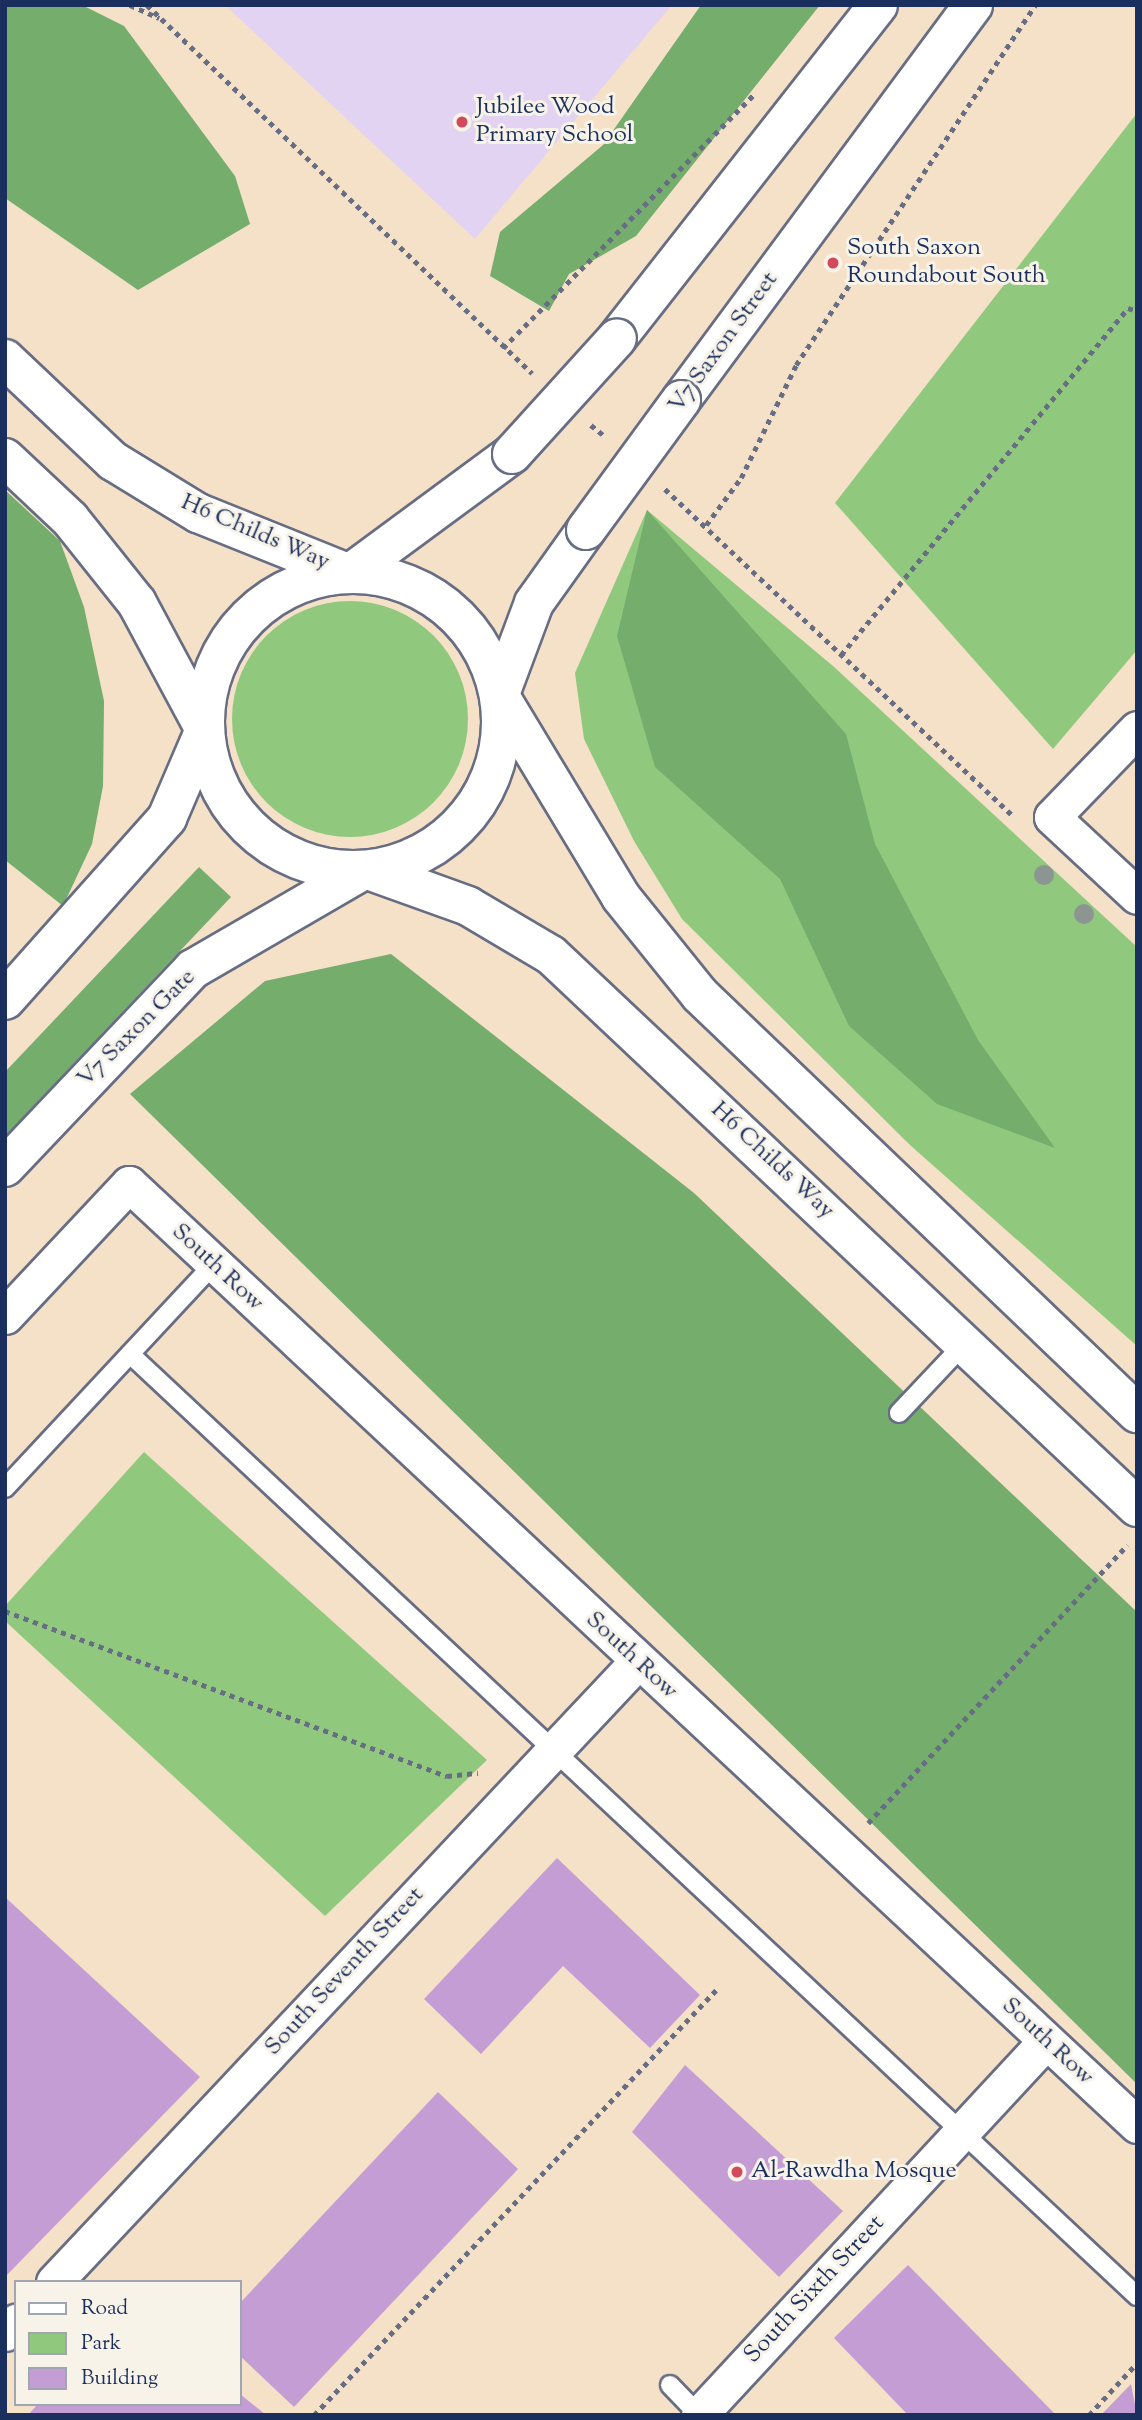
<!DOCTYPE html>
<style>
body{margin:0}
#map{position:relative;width:1142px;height:2420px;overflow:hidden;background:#f4e1c7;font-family:"Sorts Mill Goudy",serif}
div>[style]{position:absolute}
.built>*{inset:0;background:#e3d3f2}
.green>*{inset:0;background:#90c97d}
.round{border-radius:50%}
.forest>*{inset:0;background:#74ad6c}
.building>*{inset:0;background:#c59dd5}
.path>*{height:4.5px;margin-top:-2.25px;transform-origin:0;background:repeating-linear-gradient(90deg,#676d83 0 5px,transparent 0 10px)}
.roads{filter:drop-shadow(2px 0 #676d83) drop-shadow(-2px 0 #676d83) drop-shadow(0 2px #676d83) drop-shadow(0 -2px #676d83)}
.service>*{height:18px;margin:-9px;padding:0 9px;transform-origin:9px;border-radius:9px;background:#fff}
.minor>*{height:35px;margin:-17.5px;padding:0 17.5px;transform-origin:17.5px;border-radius:17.5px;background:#fff}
.tertiary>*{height:38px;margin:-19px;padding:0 19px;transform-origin:19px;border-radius:19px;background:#fff}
.tertiary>.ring{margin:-19px;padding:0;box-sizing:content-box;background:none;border:38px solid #fff;border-radius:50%}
.bridges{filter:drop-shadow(2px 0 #676d83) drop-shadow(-2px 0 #676d83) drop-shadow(0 2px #676d83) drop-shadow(0 -2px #676d83)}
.tertiary-bridge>*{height:38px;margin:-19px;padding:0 19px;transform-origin:19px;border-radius:19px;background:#fff}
.trees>*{width:20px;height:20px;margin:-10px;border-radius:50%;background:#8d9592}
.dots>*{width:19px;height:19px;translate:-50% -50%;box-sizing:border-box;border:4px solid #f7f3e8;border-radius:50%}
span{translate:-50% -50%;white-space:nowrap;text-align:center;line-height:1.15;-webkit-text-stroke:6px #f7f3e8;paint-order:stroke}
.poi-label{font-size:24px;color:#1b2f5e}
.left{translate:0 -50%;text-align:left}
.street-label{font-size:24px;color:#1b2f5e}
.frame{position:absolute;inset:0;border:7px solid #1b2f5e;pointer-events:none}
.legend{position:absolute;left:14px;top:2280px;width:228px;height:126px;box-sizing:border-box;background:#f7f3e8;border:2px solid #9fa5b1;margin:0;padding:9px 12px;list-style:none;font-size:21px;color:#1b2f5e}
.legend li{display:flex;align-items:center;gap:14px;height:35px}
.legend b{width:35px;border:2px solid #9fa5b1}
</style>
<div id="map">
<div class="built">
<div style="clip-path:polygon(225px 5px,672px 5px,475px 239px)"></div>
</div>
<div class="green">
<div style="clip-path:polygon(1137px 113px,1137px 650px,1053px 749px,835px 503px)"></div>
<div style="clip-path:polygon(647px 510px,833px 666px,1137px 947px,1137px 1346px,910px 1145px,682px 919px,634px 841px,584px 739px,575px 673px)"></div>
<div class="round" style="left:232px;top:601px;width:236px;height:236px"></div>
<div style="clip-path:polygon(144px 1452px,487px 1760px,325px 1916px,5px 1621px,5px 1606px)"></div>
</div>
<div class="forest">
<div style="clip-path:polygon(5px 5px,82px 5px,124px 26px,235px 176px,250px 224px,138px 290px,5px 198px)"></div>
<div style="clip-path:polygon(701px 5px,820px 5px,636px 236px,569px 274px,549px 311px,490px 276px,500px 232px,603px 145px)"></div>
<div style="clip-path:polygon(5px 490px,60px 541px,84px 607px,104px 701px,103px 786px,92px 844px,63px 906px,5px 860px)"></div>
<div style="clip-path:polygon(647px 510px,846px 734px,875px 844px,978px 1040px,1055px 1148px,937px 1104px,849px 1026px,780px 879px,655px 767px,617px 636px)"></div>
<div style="clip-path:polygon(199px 867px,231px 897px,5px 1136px,5px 1072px)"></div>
<div style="clip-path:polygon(391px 954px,694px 1193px,1137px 1612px,1137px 2084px,130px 1094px,265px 981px)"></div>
</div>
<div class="building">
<div style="clip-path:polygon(557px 1858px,700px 1995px,650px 2048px,563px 1966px,481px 2054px,424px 1999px)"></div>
<div style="clip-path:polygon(5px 1897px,200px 2077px,5px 2277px)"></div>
<div style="clip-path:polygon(685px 2065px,843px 2211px,779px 2277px,632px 2132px)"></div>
<div style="clip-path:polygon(438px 2092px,518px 2169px,294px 2407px,240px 2356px,240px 2303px)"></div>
<div style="clip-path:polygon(908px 2265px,1056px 2415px,908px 2415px,834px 2338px)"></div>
<div style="clip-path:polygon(1131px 2384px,1137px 2415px,1101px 2415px)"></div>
<div style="clip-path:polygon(240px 2394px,266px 2415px,28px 2415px,38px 2404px,240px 2404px)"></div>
</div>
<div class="path">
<div style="left:130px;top:5px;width:32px;rotate:24deg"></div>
<div style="left:147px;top:5px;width:533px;rotate:43.71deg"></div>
<div style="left:503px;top:348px;width:356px;rotate:-45.3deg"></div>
<div style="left:591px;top:425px;width:19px;rotate:39deg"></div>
<div style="left:665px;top:489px;width:478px;rotate:43.2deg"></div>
<div style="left:706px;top:525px;width:59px;rotate:-53.3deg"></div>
<div style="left:741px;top:478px;width:126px;rotate:-64deg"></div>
<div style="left:796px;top:365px;width:432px;rotate:-56.4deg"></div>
<div style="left:841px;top:655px;width:450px;rotate:-50.4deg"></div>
<div style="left:1128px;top:308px;width:9px;rotate:18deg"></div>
<div style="left:5px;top:1611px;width:472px;rotate:20.5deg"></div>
<div style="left:447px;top:1776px;width:31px;rotate:-6deg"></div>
<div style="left:868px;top:1823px;width:380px;rotate:-47deg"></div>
<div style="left:314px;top:2415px;width:585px;rotate:-46.59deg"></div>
<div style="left:1089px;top:2415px;width:71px;rotate:-47.3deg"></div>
</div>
<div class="roads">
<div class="service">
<div style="left:130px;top:1354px;width:1379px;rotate:43.09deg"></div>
<div style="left:899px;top:1413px;width:95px;rotate:-46.7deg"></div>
<div style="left:5px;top:1488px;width:305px;rotate:-47deg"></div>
<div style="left:670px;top:2385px;width:42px;rotate:46deg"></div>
</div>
<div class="minor">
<div style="left:1137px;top:729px;width:122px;rotate:134deg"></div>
<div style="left:1052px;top:817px;width:116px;rotate:42.9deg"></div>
<div style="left:5px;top:1316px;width:181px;rotate:-46.8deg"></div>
<div style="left:129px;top:1184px;width:1379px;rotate:43.03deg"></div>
<div style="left:54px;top:2282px;width:851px;rotate:-46.76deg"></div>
<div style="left:5px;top:2333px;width:16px;rotate:-45deg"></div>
<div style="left:699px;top:2415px;width:510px;rotate:-47.14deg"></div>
</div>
<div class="tertiary">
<div style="left:617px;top:338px;width:423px;rotate:-51.9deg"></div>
<div style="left:5px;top:359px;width:149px;rotate:43.4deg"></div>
<div style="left:113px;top:461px;width:100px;rotate:31.5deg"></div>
<div style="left:198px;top:513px;width:158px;rotate:21.9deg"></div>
<div style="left:681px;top:400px;width:491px;rotate:-53.5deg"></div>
<div style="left:5px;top:458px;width:89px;rotate:43.2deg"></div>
<div style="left:70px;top:519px;width:107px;rotate:51.4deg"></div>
<div style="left:137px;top:603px;width:140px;rotate:61.8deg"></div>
<div style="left:352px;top:572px;width:199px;rotate:-36.4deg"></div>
<div class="ring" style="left:205px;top:574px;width:258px;height:258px"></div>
<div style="left:500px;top:694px;width:97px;rotate:-69.5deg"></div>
<div style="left:534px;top:603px;width:90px;rotate:-54.5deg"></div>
<div style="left:501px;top:698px;width:232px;rotate:58.9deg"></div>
<div style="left:621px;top:897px;width:126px;rotate:51.1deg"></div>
<div style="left:700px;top:995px;width:605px;rotate:43.73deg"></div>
<div style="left:371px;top:871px;width:103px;rotate:19.8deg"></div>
<div style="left:468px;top:906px;width:96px;rotate:30.6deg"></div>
<div style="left:551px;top:955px;width:805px;rotate:43.29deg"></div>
<div style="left:5px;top:1000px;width:244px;rotate:-48.3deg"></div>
<div style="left:167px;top:818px;width:91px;rotate:-66.8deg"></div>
<div style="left:5px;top:1167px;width:273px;rotate:-46.5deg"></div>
<div style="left:193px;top:969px;width:193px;rotate:-30.1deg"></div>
</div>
</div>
<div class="bridges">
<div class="tertiary-bridge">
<div style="left:512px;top:454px;width:156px;rotate:-47.8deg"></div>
<div style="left:586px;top:530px;width:161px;rotate:-53.8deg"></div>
</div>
</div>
<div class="trees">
<div style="left:1044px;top:875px"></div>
<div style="left:1084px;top:914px"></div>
</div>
<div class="dots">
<div style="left:462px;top:122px;background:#d1495b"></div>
<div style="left:833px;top:263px;background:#d1495b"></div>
<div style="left:737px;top:2172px;background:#d1495b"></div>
</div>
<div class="poi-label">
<span class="left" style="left:476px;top:122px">Jubilee Wood<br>Primary School</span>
<span class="left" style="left:847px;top:263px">South Saxon<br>Roundabout South</span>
<span class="left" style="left:751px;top:2172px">Al-Rawdha Mosque</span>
</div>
<div class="street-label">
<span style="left:724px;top:343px;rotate:-54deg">V7 Saxon Street</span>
<span style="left:255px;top:533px;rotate:23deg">H6 Childs Way</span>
<span style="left:137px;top:1029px;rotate:-45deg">V7 Saxon Gate</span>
<span style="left:772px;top:1161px;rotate:43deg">H6 Childs Way</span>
<span style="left:217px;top:1268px;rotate:43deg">South Row</span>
<span style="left:631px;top:1656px;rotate:43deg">South Row</span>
<span style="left:345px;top:1972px;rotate:-47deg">South Seventh Street</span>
<span style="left:1047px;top:2042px;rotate:43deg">South Row</span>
<span style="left:815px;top:2290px;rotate:-47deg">South Sixth Street</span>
</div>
<div class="frame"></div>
<ul class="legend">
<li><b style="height:9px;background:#fff"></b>Road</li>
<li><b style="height:19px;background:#90c97d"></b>Park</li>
<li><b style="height:19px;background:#c59dd5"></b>Building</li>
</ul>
</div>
